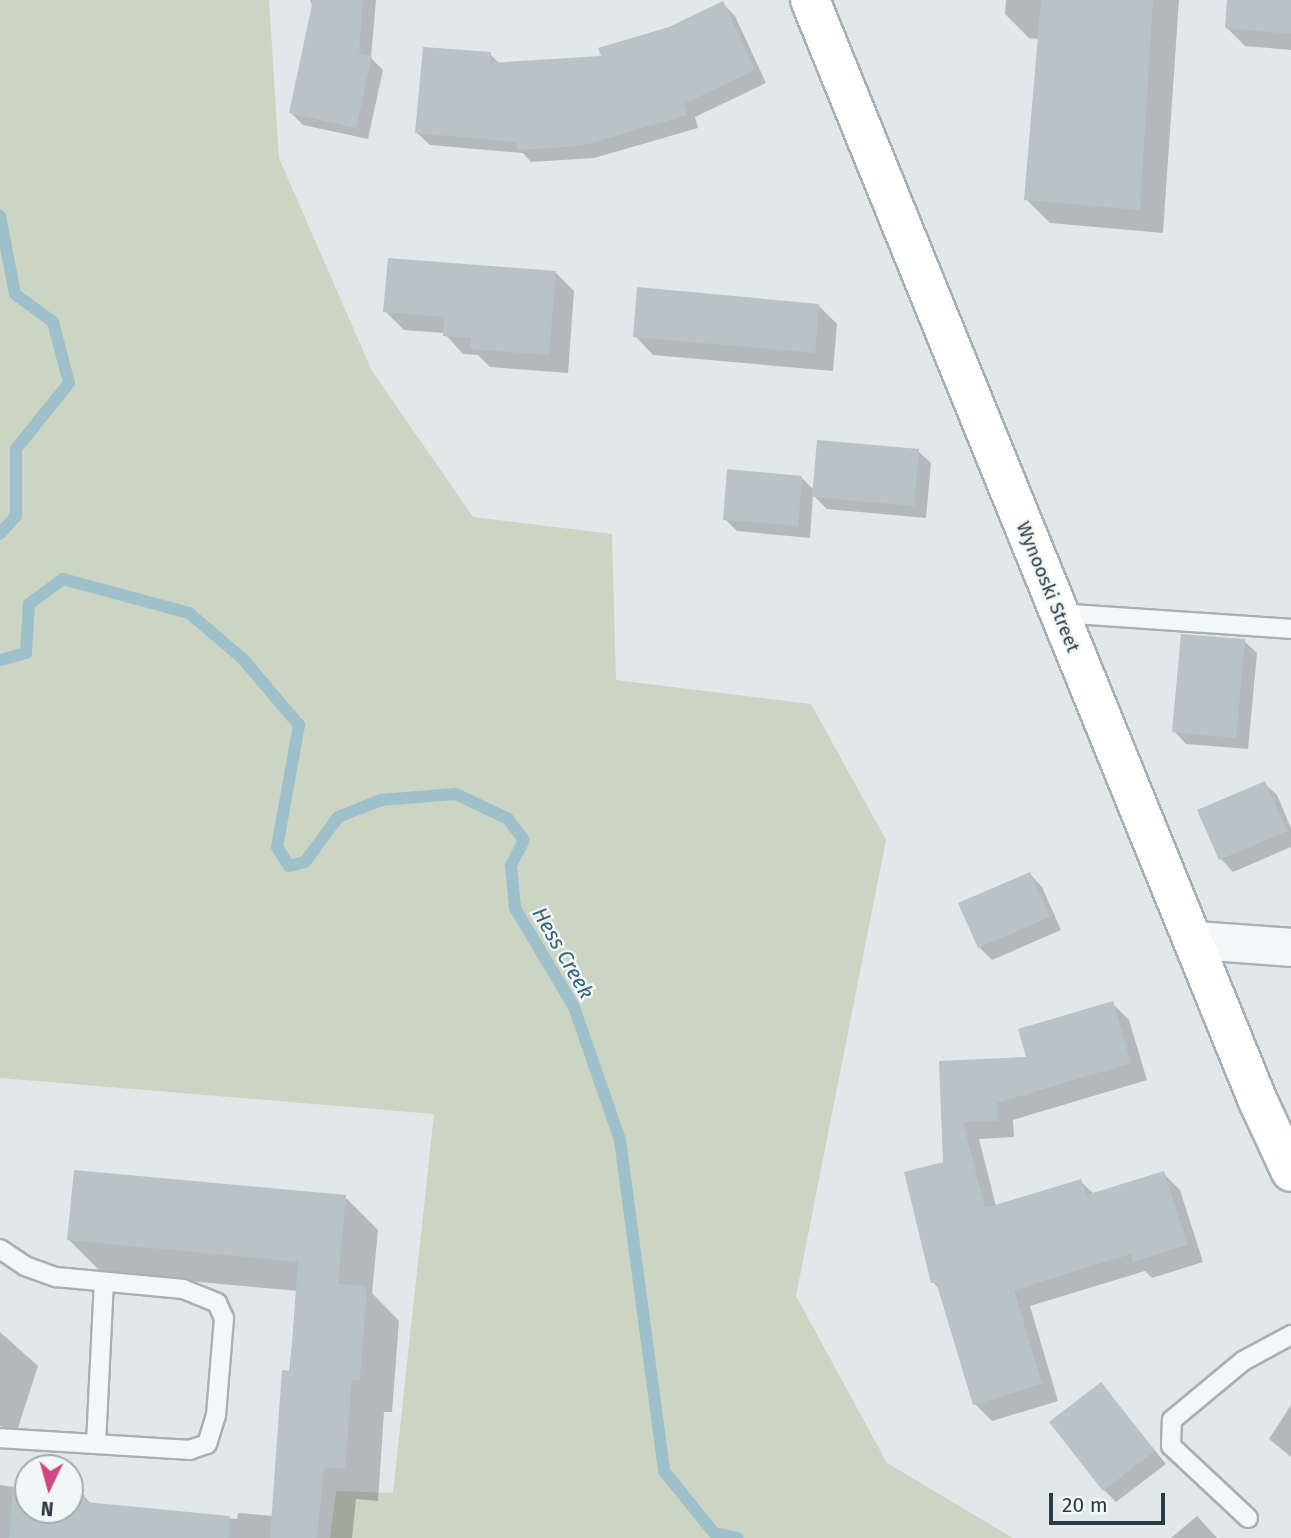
<!DOCTYPE html>
<style>
body{margin:0}
#map{position:relative;width:1291px;height:1538px;overflow:hidden;background:#e2e7ea;font-family:"Fira Sans",sans-serif}
div>[style]{position:absolute}
.green>*{inset:0;background:#ccd4c3}
.shadow>*{inset:0;background:#0003}
.stream>*{height:12px;margin:-6px;padding:0 6px;transform-origin:6px;border-radius:6px;background:#9dc0ca}
.building>*{inset:0;background:#b9c2c7}
.roads{filter:drop-shadow(2px 0 #a7b0b4) drop-shadow(-2px 0 #a7b0b4) drop-shadow(0 2px #a7b0b4) drop-shadow(0 -2px #a7b0b4)}
.service>*{height:18px;margin:-9px;padding:0 9px;transform-origin:9px;border-radius:9px;background:#f4f7f8}
.minor>*{height:37px;margin:-18.5px;padding:0 18.5px;transform-origin:18.5px;border-radius:18.5px;background:#f4f7f8}
.secondary>*{height:38px;margin:-19px;padding:0 19px;transform-origin:19px;border-radius:19px;background:#fff}
span{translate:-50% -50%;white-space:nowrap;text-align:center;line-height:1.15;-webkit-text-stroke:5px #f1f6f7;paint-order:stroke}
.street-label{font-size:19px;color:#2a3a42}
.water-label{font-size:21px;color:#346576;font-style:italic}
.north{position:absolute;left:14px;top:1454px;width:70px;height:70px;box-sizing:border-box;background:#f1f6f7;border:2px solid #a1abaf;border-radius:50%;rotate:185deg;font-size:19px;font-weight:700;line-height:28px;text-align:center;color:#2a3a42}
.north::after{content:'';display:block;margin:auto;width:24px;height:32px;background:#ce4784;clip-path:polygon(50% 0,100% 100%,50% 72%,0 100%)}
.scale{position:absolute;left:1049px;top:1493px;width:116px;height:32px;box-sizing:border-box;border:4px solid #2a3a42;border-top:0;padding-left:9px;font-size:21px;line-height:24px;white-space:nowrap;color:#2a3a42;-webkit-text-stroke:5px #f1f6f7;paint-order:stroke}
</style>
<div id="map">
<div class="green">
<div style="clip-path:polygon(0 0,269px 0,279px 158px,372px 371px,473px 517px,612px 534px,616px 680px,811px 704px,886px 840px,796px 1296px,887px 1463px,1013px 1538px,330px 1538px,336px 1491px,393px 1493px,434px 1114px,0 1078px)"></div>
</div>
<div class="shadow">
<div style="clip-path:polygon(310px 0,376px 0,371px 58px,383px 70px,368px 139px,303px 125px,291px 113px,313px 8px)"></div>
<div style="clip-path:polygon(1006px 0,1179px 0,1163px 233px,1050px 223px,1026px 199px,1039px 39px,1029px 38px,1005px 14px)"></div>
<div style="clip-path:polygon(1229px 0,1291px 0,1291px 50px,1245px 46px,1226px 27px)"></div>
<div style="clip-path:polygon(722px 3px,735px 16px,766px 83px,695px 117px,698px 128px,594px 158px,531px 162px,523px 153px,430px 145px,417px 133px,490px 54px,500px 64px,603px 58px)"></div>
<div style="clip-path:polygon(555px 272px,574px 291px,568px 373px,490px 367px,478px 355px,463px 354px,444px 333px,404px 330px,385px 311px)"></div>
<div style="clip-path:polygon(819px 306px,837px 324px,833px 371px,653px 355px,635px 336px)"></div>
<div style="clip-path:polygon(918px 451px,931px 463px,926px 518px,827px 509px,813px 495px,810px 538px,737px 531px,725px 519px,801px 477px,815px 491px)"></div>
<div style="clip-path:polygon(1244px 641px,1257px 653px,1248px 749px,1186px 744px,1174px 731px)"></div>
<div style="clip-path:polygon(1264px 783px,1277px 795px,1291px 828px,1291px 847px,1233px 872px,1221px 859px,1199px 811px)"></div>
<div style="clip-path:polygon(1030px 874px,1042px 887px,1061px 930px,992px 960px,979px 947px)"></div>
<div style="clip-path:polygon(1112px 1003px,1129px 1020px,1147px 1080px,1013px 1120px,1014px 1137px,979px 1139px,996px 1206px,1080px 1181px,1094px 1194px,1163px 1173px,1180px 1190px,1203px 1262px,1152px 1278px,1145px 1271px,1030px 1306px,1058px 1401px,992px 1421px,975px 1404px,940px 1290px,933px 1282px,945px 1164px,941px 1063px,1028px 1059px)"></div>
<div style="clip-path:polygon(345px 1197px,378px 1230px,372px 1293px,399px 1321px,392px 1412px,384px 1412px,378px 1501px,356px 1499px,352px 1538px,0 1538px,0 1485px,28px 1489px,28px 1510px,70px 1510px,70px 1495px,85px 1497px,92px 1505px,237px 1519px,238px 1513px,273px 1516px,298px 1291px,102px 1273px,69px 1240px)"></div>
<div style="clip-path:polygon(0 1332px,38px 1366px,17px 1431px,0 1426px)"></div>
<div style="clip-path:polygon(1101px 1384px,1166px 1464px,1116px 1502px,1104px 1490px)"></div>
<div style="clip-path:polygon(1291px 1405px,1291px 1457px,1269px 1439px)"></div>
<div style="clip-path:polygon(1197px 1516px,1217px 1538px,1171px 1538px)"></div>
</div>
<div class="stream">
<div style="left:0;top:216px;width:79px;rotate:79.1deg"></div>
<div style="left:15px;top:294px;width:47px;rotate:36.4deg"></div>
<div style="left:53px;top:322px;width:63px;rotate:75.3deg"></div>
<div style="left:69px;top:383px;width:85px;rotate:128.8deg"></div>
<div style="left:16px;top:449px;width:67px;rotate:90deg"></div>
<div style="left:16px;top:516px;width:24px;rotate:132deg"></div>
<div style="left:0;top:660px;width:27px;rotate:-15deg"></div>
<div style="left:26px;top:653px;width:49px;rotate:-86.5deg"></div>
<div style="left:29px;top:604px;width:42px;rotate:-36.3deg"></div>
<div style="left:63px;top:579px;width:131px;rotate:15.1deg"></div>
<div style="left:189px;top:613px;width:71px;rotate:40.4deg"></div>
<div style="left:243px;top:659px;width:87px;rotate:49.7deg"></div>
<div style="left:299px;top:725px;width:124px;rotate:100.2deg"></div>
<div style="left:277px;top:847px;width:22px;rotate:58deg"></div>
<div style="left:289px;top:866px;width:16px;rotate:-14deg"></div>
<div style="left:305px;top:862px;width:56px;rotate:-53.7deg"></div>
<div style="left:338px;top:817px;width:46px;rotate:-21.6deg"></div>
<div style="left:381px;top:800px;width:75px;rotate:-4.6deg"></div>
<div style="left:456px;top:794px;width:58px;rotate:25.7deg"></div>
<div style="left:508px;top:819px;width:26px;rotate:53deg"></div>
<div style="left:524px;top:840px;width:29px;rotate:117deg"></div>
<div style="left:511px;top:866px;width:42px;rotate:84.6deg"></div>
<div style="left:515px;top:908px;width:115px;rotate:59.2deg"></div>
<div style="left:574px;top:1007px;width:141px;rotate:70.9deg"></div>
<div style="left:620px;top:1140px;width:334px;rotate:82.4deg"></div>
<div style="left:664px;top:1471px;width:80px;rotate:51.1deg"></div>
<div style="left:714px;top:1533px;width:24px;rotate:12deg"></div>
</div>
<div class="building">
<div style="clip-path:polygon(313px 0,363px 0,359px 53px,372px 56px,356px 128px,289px 113px)"></div>
<div style="clip-path:polygon(1041px 0,1153px 0,1140px 210px,1024px 200px)"></div>
<div style="clip-path:polygon(1227px 0,1291px 0,1291px 34px,1225px 28px)"></div>
<div style="clip-path:polygon(723px 1px,755px 70px,684px 104px,687px 115px,581px 146px,517px 150px,516px 142px,415px 133px,423px 47px,491px 52px,490px 63px,601px 56px,598px 48px,669px 27px)"></div>
<div style="clip-path:polygon(388px 258px,556px 271px,549px 355px,470px 349px,471px 338px,443px 336px,444px 317px,383px 312px)"></div>
<div style="clip-path:polygon(637px 287px,819px 304px,815px 353px,633px 337px)"></div>
<div style="clip-path:polygon(817px 440px,919px 449px,914px 506px,812px 497px)"></div>
<div style="clip-path:polygon(727px 469px,802px 476px,798px 526px,723px 520px)"></div>
<div style="clip-path:polygon(1181px 634px,1245px 639px,1236px 738px,1172px 732px)"></div>
<div style="clip-path:polygon(1265px 781px,1287px 831px,1219px 860px,1197px 810px)"></div>
<div style="clip-path:polygon(1030px 872px,1050px 917px,978px 948px,958px 903px)"></div>
<div style="clip-path:polygon(1113px 1001px,1131px 1063px,997px 1103px,998px 1121px,963px 1122px,985px 1208px,1081px 1179px,1086px 1195px,1164px 1171px,1187px 1245px,1133px 1262px,1131px 1254px,1014px 1290px,1042px 1384px,973px 1405px,936px 1282px,931px 1283px,904px 1172px,943px 1162px,939px 1061px,1026px 1057px,1018px 1029px)"></div>
<div style="clip-path:polygon(74px 1170px,346px 1195px,338px 1284px,367px 1286px,360px 1380px,352px 1380px,345px 1469px,324px 1467px,317px 1538px,270px 1538px,282px 1370px,290px 1371px,298px 1262px,67px 1240px)"></div>
<div style="clip-path:polygon(1101px 1382px,1155px 1451px,1103px 1491px,1049px 1422px)"></div>
<div style="clip-path:polygon(13px 1488px,28px 1490px,28px 1510px,70px 1510px,70px 1494px,85px 1495px,85px 1502px,230px 1516px,229px 1538px,9px 1538px)"></div>
</div>
<div class="roads">
<div class="service">
<div style="left:1058px;top:613px;width:234px;rotate:3.9deg"></div>
<div style="left:0;top:1249px;width:30px;rotate:34deg"></div>
<div style="left:25px;top:1266px;width:33px;rotate:20deg"></div>
<div style="left:56px;top:1277px;width:128px;rotate:5.4deg"></div>
<div style="left:183px;top:1289px;width:37px;rotate:22deg"></div>
<div style="left:217px;top:1303px;width:17px;rotate:65deg"></div>
<div style="left:224px;top:1318px;width:97px;rotate:94.7deg"></div>
<div style="left:216px;top:1415px;width:30px;rotate:107deg"></div>
<div style="left:207px;top:1444px;width:18px;rotate:161deg"></div>
<div style="left:190px;top:1450px;width:190px;rotate:-176.4deg"></div>
<div style="left:96px;top:1444px;width:162px;rotate:-87.2deg"></div>
<div style="left:1248px;top:1518px;width:105px;rotate:-136.9deg"></div>
<div style="left:1171px;top:1446px;width:26px;rotate:-88deg"></div>
<div style="left:1172px;top:1420px;width:92px;rotate:-39.7deg"></div>
<div style="left:1243px;top:1361px;width:55px;rotate:-28.4deg"></div>
</div>
<div class="minor">
<div style="left:1196px;top:940px;width:95px;rotate:4.2deg"></div>
</div>
<div class="secondary">
<div style="left:810px;top:0;width:1189px;rotate:67.86deg"></div>
<div style="left:1258px;top:1101px;width:78px;rotate:65.1deg"></div>
</div>
</div>
<div class="street-label">
<span style="left:1048px;top:587px;rotate:68deg">Wynooski Street</span>
</div>
<div class="water-label">
<span style="left:563px;top:953px;rotate:60deg">Hess Creek</span>
</div>
<div class="north">N</div>
<div class="scale">20 m</div>
</div>
